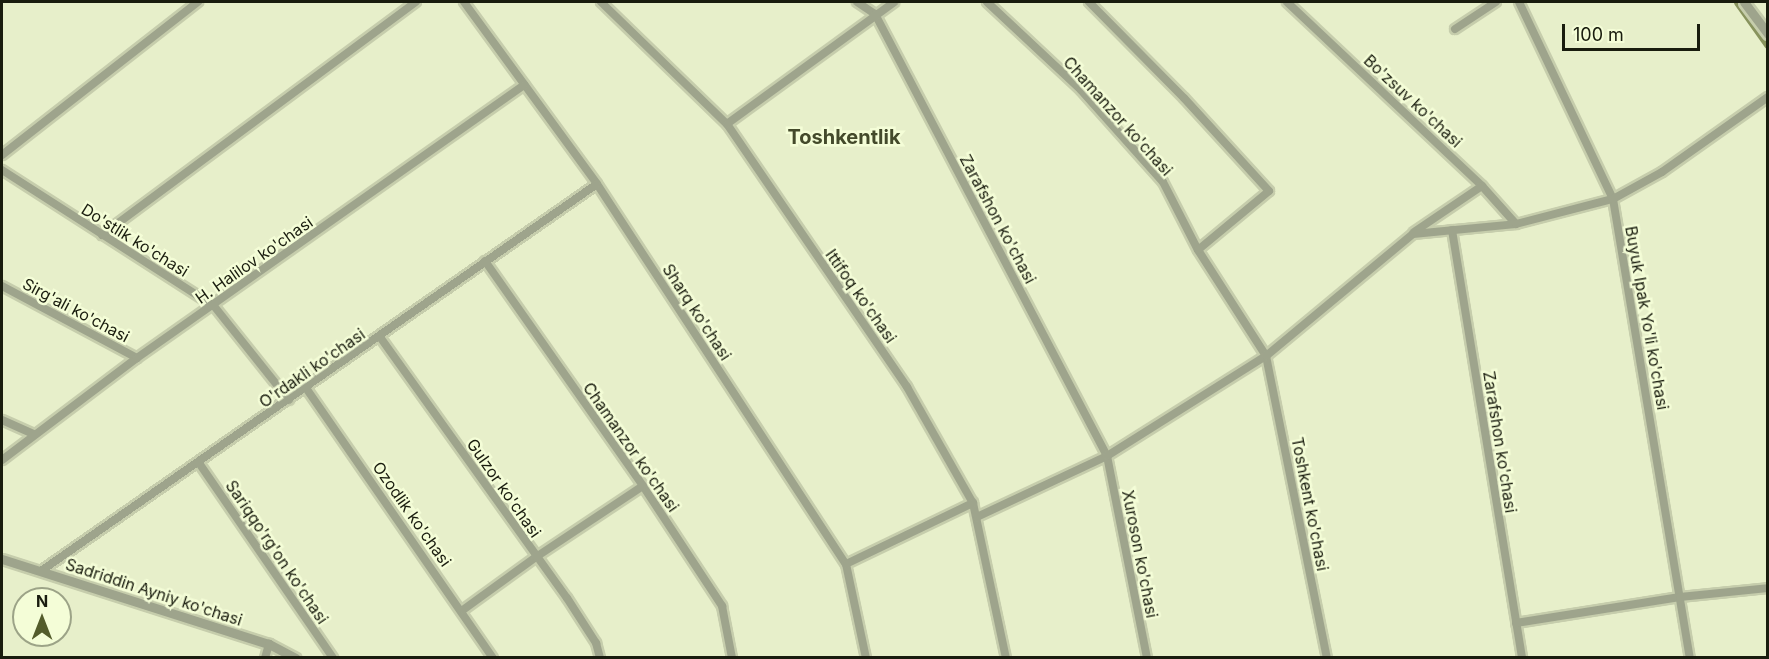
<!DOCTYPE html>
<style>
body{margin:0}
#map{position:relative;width:1769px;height:659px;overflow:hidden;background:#e7efca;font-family:Inter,sans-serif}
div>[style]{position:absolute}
.canal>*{height:9px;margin:-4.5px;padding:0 4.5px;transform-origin:4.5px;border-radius:4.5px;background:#88935d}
.roads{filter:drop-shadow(2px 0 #c6cdac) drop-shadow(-2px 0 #c6cdac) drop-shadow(0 2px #c6cdac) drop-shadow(0 -2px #c6cdac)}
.minor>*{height:8px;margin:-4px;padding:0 4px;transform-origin:4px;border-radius:4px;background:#9ea48c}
.tertiary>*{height:9px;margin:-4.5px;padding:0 4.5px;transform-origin:4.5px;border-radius:4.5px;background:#9ea48c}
span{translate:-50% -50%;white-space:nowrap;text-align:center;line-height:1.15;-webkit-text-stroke:5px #f4fdd7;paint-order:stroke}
.street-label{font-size:16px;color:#191c0e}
.quarter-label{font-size:20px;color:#444a2b;font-weight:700}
.frame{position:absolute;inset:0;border:3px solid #191c0e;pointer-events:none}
.north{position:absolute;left:12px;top:587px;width:60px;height:60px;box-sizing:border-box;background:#f4fdd7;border:2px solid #9ca387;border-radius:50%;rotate:0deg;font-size:16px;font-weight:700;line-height:24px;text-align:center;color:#191c0e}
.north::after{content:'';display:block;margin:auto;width:21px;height:27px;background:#535c2b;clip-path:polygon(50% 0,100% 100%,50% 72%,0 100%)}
.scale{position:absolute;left:1562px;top:24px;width:138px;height:27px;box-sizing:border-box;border:3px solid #191c0e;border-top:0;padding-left:8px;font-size:18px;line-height:21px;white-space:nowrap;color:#191c0e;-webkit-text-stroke:4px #f4fdd7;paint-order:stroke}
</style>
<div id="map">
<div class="canal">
<div style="left:1738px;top:2px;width:52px;rotate:54.5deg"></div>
</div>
<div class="roads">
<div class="minor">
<div style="left:464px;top:2px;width:225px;rotate:53.8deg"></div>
<div style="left:597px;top:184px;width:454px;rotate:56.8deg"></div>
<div style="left:846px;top:564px;width:96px;rotate:78deg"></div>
<div style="left:601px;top:2px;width:175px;rotate:44.1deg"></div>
<div style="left:727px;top:124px;width:319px;rotate:55.6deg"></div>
<div style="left:907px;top:387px;width:133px;rotate:60.4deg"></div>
<div style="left:973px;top:503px;width:158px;rotate:78deg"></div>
<div style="left:857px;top:2px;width:22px;rotate:34deg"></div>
<div style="left:875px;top:14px;width:499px;rotate:62.3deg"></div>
<div style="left:1107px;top:456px;width:206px;rotate:78.8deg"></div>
<div style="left:987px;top:2px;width:129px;rotate:43.1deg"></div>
<div style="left:1081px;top:90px;width:123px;rotate:48.3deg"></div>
<div style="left:1163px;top:182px;width:76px;rotate:62.8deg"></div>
<div style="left:1198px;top:250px;width:126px;rotate:57.3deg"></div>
<div style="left:1266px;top:356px;width:308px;rotate:78.6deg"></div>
<div style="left:1089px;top:2px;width:135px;rotate:45.3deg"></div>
<div style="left:1184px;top:98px;width:126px;rotate:47.6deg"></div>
<div style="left:1269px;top:191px;width:92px;rotate:140.3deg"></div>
<div style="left:1287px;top:2px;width:268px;rotate:43.3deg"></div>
<div style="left:1482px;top:186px;width:51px;rotate:48.2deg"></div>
<div style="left:1519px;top:2px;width:218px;rotate:64.5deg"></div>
<div style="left:1613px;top:199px;width:465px;rotate:80.5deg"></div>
<div style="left:1455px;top:29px;width:49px;rotate:-33.4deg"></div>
<div style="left:727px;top:124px;width:207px;rotate:-36.1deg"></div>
<div style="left:2px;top:155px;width:249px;rotate:-38deg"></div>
<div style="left:2px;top:170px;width:252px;rotate:32.7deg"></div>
<div style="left:214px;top:306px;width:120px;rotate:51.4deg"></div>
<div style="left:1452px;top:230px;width:434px;rotate:80.7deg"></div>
<div style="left:1414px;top:232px;width:82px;rotate:-34.1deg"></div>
<div style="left:102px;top:235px;width:391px;rotate:-36.6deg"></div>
<div style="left:485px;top:261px;width:275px;rotate:54.9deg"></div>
<div style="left:643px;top:486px;width:144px;rotate:56.6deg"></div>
<div style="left:722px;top:606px;width:53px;rotate:79.1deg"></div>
<div style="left:2px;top:286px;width:153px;rotate:28.1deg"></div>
<div style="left:380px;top:337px;width:321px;rotate:54.4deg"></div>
<div style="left:567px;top:598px;width:54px;rotate:57.2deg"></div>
<div style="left:596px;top:643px;width:16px;rotate:75deg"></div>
<div style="left:306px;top:388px;width:328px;rotate:55.3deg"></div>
<div style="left:2px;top:420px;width:35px;rotate:24deg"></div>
<div style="left:2px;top:460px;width:169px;rotate:-37.1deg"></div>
<div style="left:137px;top:358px;width:474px;rotate:-35.2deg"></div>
<div style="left:199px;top:463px;width:237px;rotate:55.5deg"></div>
<div style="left:977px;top:517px;width:144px;rotate:-25.1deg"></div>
<div style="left:1107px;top:456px;width:188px;rotate:-32.2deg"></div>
<div style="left:1266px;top:356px;width:191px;rotate:-39.7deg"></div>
<div style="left:1413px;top:234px;width:103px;rotate:-5.5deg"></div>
<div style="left:1516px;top:224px;width:100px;rotate:-14.5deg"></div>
<div style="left:1613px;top:199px;width:56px;rotate:-28.9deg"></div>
<div style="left:1662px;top:172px;width:130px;rotate:-35.3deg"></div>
<div style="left:846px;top:564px;width:141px;rotate:-25.7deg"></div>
<div style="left:41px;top:571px;width:677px;rotate:-34.84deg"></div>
<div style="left:463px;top:610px;width:90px;rotate:-36deg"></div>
<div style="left:536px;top:557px;width:128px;rotate:-33.6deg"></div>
<div style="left:1516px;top:623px;width:166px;rotate:-9deg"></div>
<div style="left:1680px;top:597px;width:88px;rotate:-5.8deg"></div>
<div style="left:265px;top:658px;width:15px;rotate:-74deg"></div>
</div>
<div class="tertiary">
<div style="left:1744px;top:2px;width:40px;rotate:53deg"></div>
<div style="left:2px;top:559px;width:280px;rotate:17.7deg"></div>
<div style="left:269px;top:644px;width:30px;rotate:28deg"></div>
</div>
</div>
<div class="street-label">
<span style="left:1413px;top:101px;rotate:43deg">Bo'zsuv ko'chasi</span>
<span style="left:1118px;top:116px;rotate:48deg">Chamanzor ko'chasi</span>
<span style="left:998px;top:219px;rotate:62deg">Zarafshon ko'chasi</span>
<span style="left:135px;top:240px;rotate:32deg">Do'stlik ko'chasi</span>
<span style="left:254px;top:260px;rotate:-35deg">H. Halilov ko'chasi</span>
<span style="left:861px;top:296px;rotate:55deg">Ittifoq ko'chasi</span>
<span style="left:76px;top:310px;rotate:28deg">Sirg'ali ko'chasi</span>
<span style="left:697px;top:312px;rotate:57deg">Sharq ko'chasi</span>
<span style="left:1647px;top:318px;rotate:80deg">Buyuk Ipak Yo'li ko'chasi</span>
<span style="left:312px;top:368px;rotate:-35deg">O'rdakli ko'chasi</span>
<span style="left:1500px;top:442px;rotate:81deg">Zarafshon ko'chasi</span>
<span style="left:631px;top:447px;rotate:55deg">Chamanzor ko'chasi</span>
<span style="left:504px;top:488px;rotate:55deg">Gulzor ko'chasi</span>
<span style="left:1310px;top:504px;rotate:79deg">Toshkent ko'chasi</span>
<span style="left:412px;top:514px;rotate:55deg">Ozodlik ko'chasi</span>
<span style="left:277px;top:552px;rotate:56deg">Sariqqo'rg'on ko'chasi</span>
<span style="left:1140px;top:554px;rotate:79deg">Xuroson ko'chasi</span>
<span style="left:154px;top:592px;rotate:18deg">Sadriddin Ayniy ko'chasi</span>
</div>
<div class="quarter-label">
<span style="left:844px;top:137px">Toshkentlik</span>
</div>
<div class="frame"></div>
<div class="north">N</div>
<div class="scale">100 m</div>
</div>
